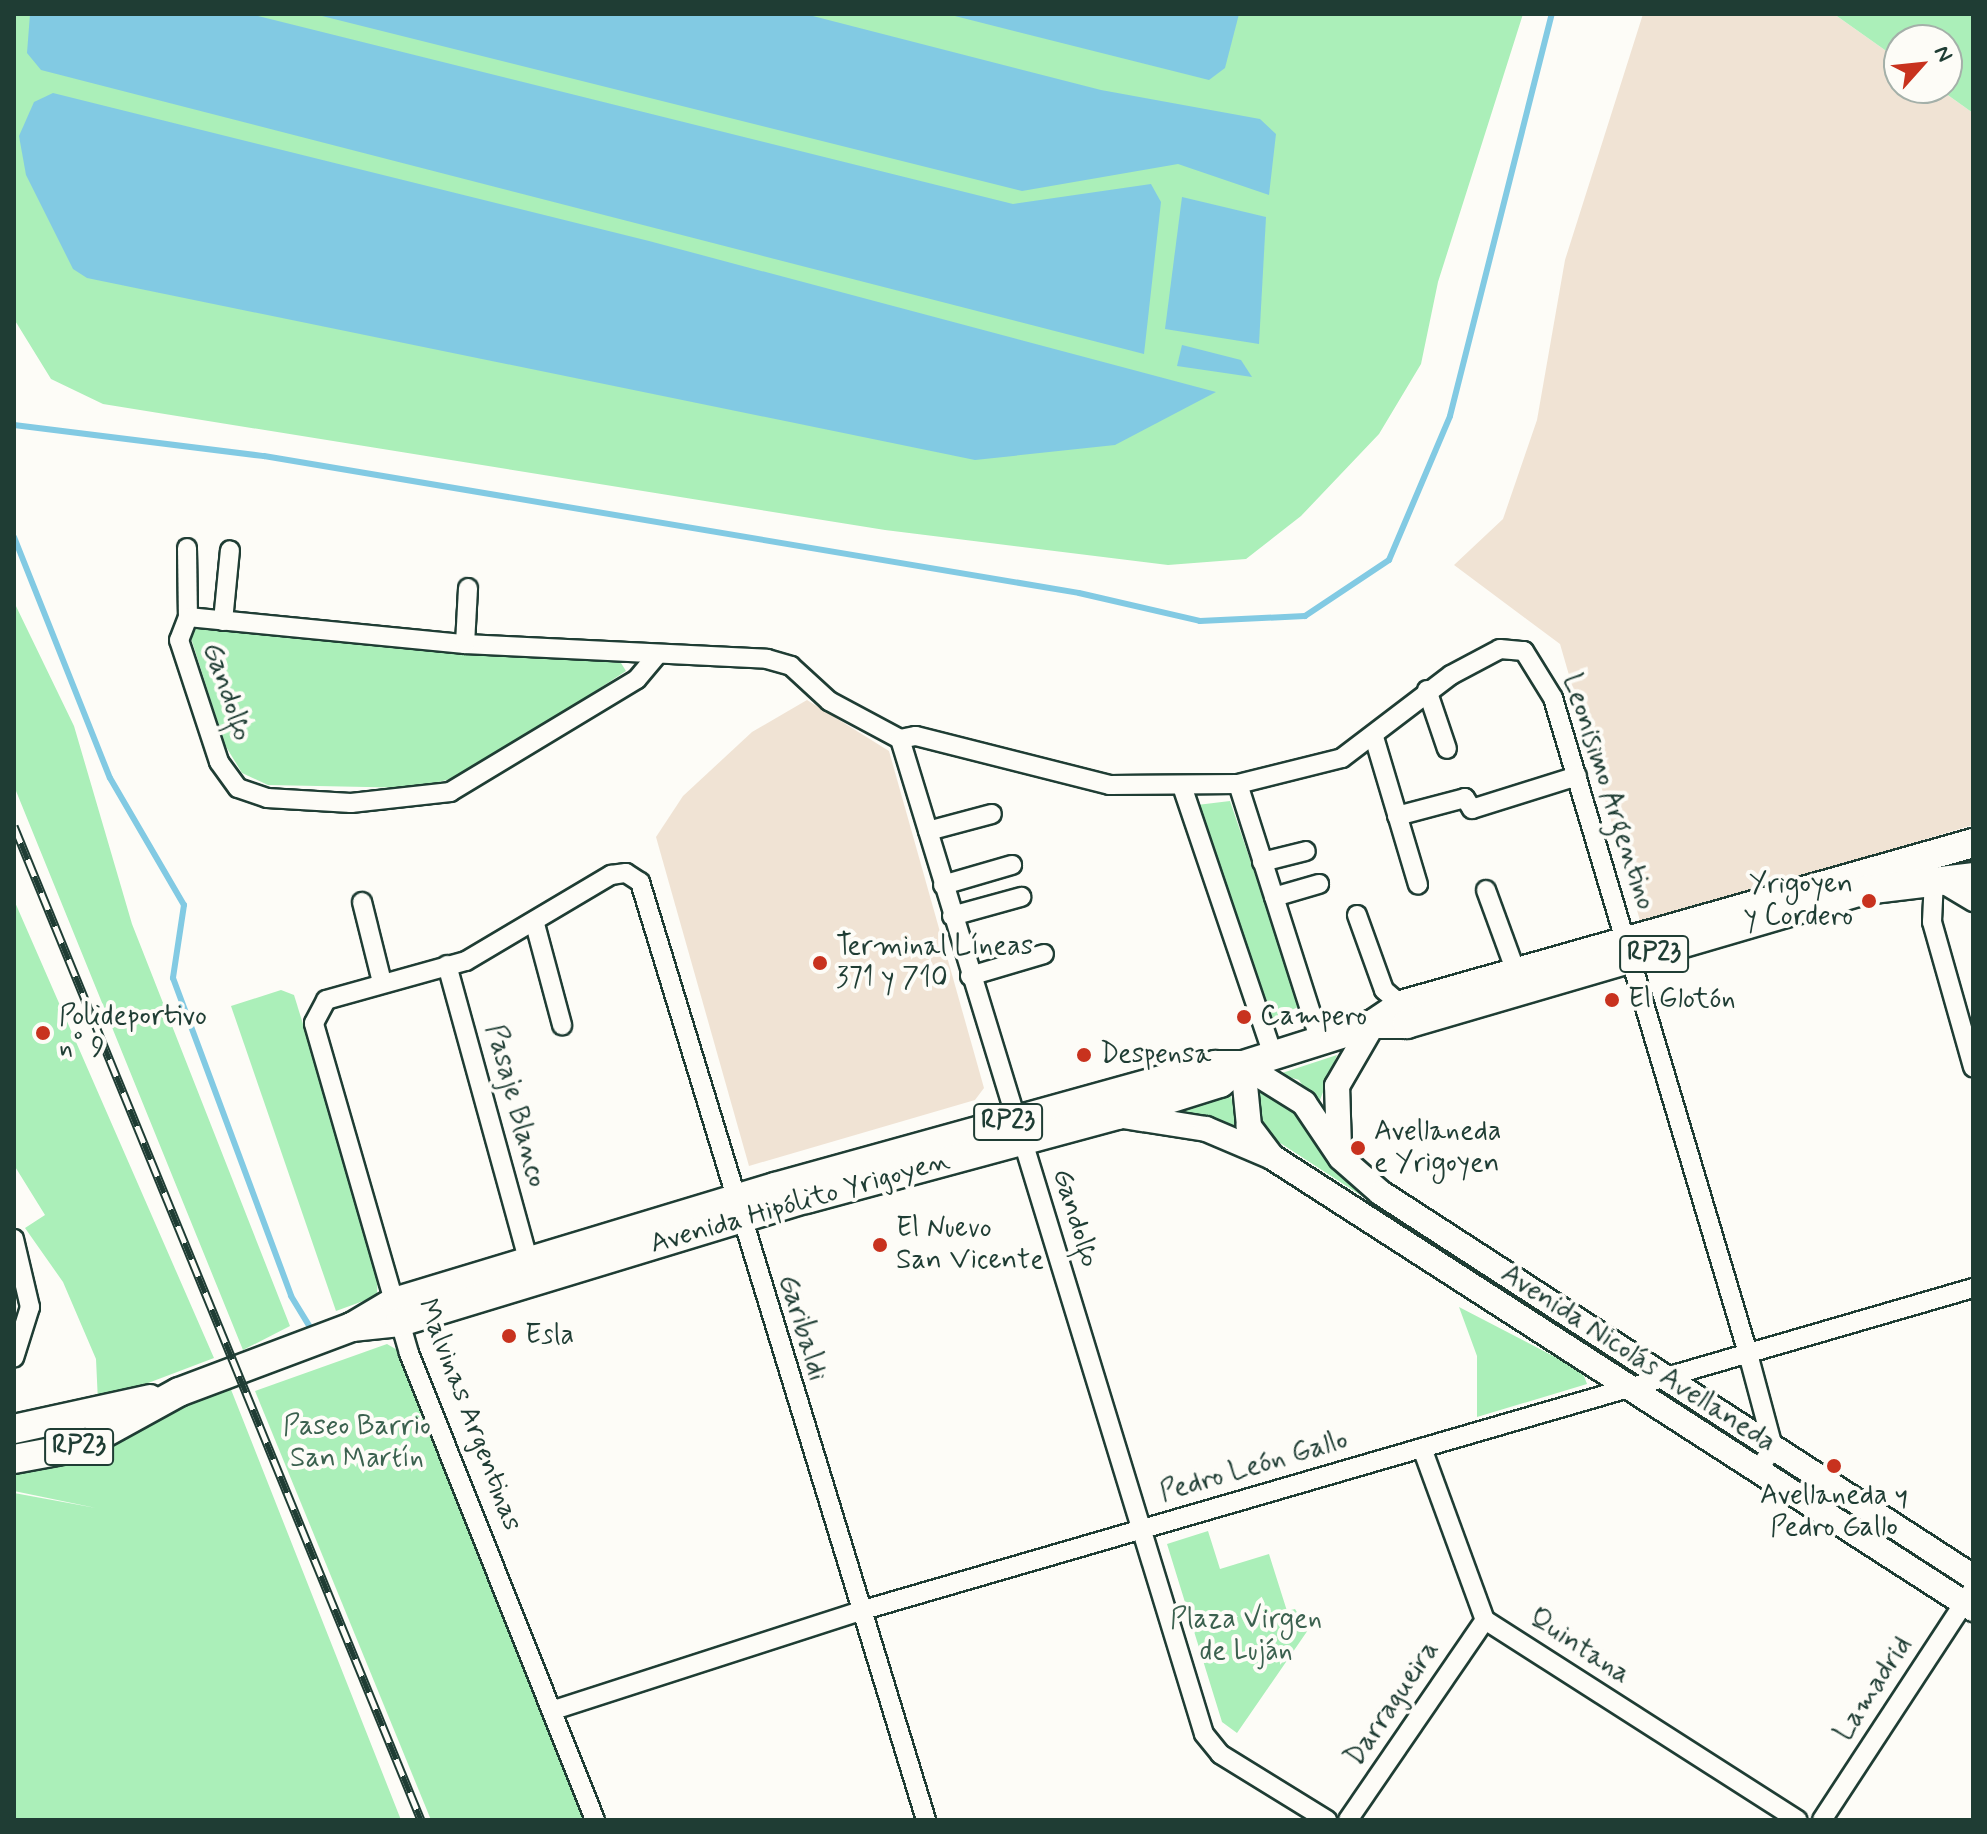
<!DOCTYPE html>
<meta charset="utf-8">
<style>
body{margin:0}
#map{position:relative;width:1987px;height:1834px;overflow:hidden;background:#fdfcf7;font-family:Mynerve,sans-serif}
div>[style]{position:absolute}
.built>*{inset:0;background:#f0e3d4}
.green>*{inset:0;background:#abefb9}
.water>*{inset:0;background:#82cae3}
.stream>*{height:6px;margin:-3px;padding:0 3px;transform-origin:3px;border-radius:3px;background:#82cae3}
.roads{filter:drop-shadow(2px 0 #1f3d34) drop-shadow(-2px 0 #1f3d34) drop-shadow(0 2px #1f3d34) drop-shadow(0 -2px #1f3d34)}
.minor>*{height:18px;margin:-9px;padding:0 9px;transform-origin:9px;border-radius:9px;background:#fdfcf7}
.secondary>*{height:24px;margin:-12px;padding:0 12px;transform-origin:12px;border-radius:12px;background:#fdfcf7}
.primary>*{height:28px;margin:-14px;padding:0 14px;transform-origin:14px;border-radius:14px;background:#fdfcf7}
.rail>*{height:9px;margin-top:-4.5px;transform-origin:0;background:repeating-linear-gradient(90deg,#fdfcf7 0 18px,#1f3d34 0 36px);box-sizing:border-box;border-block:2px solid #1f3d34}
.dots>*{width:22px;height:22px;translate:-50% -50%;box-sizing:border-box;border:4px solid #fdfcf7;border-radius:50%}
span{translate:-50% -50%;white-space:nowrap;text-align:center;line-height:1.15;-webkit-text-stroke:8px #fdfcf7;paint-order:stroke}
.shield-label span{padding:2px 6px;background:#fdfcf7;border:2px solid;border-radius:6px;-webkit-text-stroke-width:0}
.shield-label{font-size:26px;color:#1f3d34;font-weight:700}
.street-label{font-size:28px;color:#1f3d34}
.poi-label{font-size:28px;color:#1f3d34}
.right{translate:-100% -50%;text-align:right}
.left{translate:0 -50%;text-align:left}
.park-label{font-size:28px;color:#3b614f}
.frame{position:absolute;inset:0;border:16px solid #1f3d34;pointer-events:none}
.north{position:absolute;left:1883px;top:24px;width:80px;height:80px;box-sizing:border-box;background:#fdfcf7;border:2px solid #a4b0a9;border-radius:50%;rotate:63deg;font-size:22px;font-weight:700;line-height:32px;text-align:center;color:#1f3d34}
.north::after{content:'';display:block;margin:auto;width:28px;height:36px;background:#c8321e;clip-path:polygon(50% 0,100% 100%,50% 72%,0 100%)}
</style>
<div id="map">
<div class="built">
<div style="clip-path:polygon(1643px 14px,1834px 14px,1899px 60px,1899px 88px,1938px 88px,1973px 113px,1973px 825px,1641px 924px,1560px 644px,1454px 565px,1503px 519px,1537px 420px,1565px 260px)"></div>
<div style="clip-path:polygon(807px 700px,889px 751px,984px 1088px,975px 1100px,749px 1166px,656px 837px,683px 796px,752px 732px)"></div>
</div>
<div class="green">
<div style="clip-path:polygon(14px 14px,1523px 14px,1438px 282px,1421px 364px,1379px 434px,1301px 516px,1246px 559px,1168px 565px,885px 530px,103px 404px,51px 379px,14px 319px)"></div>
<div style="clip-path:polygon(1834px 14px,1973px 14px,1973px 113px,1938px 88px,1947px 88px,1947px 40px,1899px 40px,1899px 60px)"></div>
<div style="clip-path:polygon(14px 602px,74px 726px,132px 924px,290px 1326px,243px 1350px,14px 786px)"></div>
<div style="clip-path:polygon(194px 628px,621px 663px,626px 671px,469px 774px,416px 788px,268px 785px,242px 773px,225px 745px,190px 635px)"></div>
<div style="clip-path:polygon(1230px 801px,1300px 1006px,1273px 1019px,1197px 805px)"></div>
<div style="clip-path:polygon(14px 900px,214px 1358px,98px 1402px,96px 1359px,63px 1282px,25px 1228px,45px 1215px,14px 1165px)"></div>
<div style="clip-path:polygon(281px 990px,294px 995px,378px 1266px,377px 1296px,336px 1311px,231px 1006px)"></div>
<div style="clip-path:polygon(1337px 1055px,1317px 1108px,1299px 1080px,1279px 1074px)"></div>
<div style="clip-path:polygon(1255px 1081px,1300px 1112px,1339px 1175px,1365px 1198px,1274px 1139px,1261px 1124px)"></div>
<div style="clip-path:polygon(1228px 1087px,1242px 1133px,1161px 1107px)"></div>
<div style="clip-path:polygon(1459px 1307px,1582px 1371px,1587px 1384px,1477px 1417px,1477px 1356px)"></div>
<div style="clip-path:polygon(387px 1344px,399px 1351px,589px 1820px,431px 1820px,255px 1391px)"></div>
<div style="clip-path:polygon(230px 1387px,401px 1820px,14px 1820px,14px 1493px,96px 1508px,14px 1491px,14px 1468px)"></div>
<div style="clip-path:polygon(1208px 1531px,1220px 1569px,1269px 1554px,1287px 1611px,1295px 1609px,1308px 1630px,1237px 1733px,1222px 1722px,1167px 1544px)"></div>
</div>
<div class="water">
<div style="clip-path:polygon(30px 14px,250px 14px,1013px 204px,1151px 184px,1161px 202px,1144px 354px,41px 70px,27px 53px)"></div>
<div style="clip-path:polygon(314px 14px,805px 14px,1101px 90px,1260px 119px,1276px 134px,1269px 195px,1178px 164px,1022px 191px)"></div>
<div style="clip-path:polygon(947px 14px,1239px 14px,1225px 68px,1209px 80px)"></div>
<div style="clip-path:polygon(53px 93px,649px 241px,1216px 392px,1115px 445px,975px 460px,87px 278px,73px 269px,26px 175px,19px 136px,34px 102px)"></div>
<div style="clip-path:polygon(1182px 197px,1266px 217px,1259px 344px,1165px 329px)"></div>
<div style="clip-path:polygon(1182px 345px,1241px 360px,1252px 377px,1177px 366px)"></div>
</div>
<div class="stream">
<div style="left:14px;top:425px;width:252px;rotate:7.1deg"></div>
<div style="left:264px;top:456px;width:826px;rotate:9.54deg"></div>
<div style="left:1079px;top:593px;width:124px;rotate:13deg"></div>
<div style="left:1200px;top:621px;width:105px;rotate:-2.7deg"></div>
<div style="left:1305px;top:616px;width:101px;rotate:-33.7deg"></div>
<div style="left:1389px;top:560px;width:156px;rotate:-67deg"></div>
<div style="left:1450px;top:416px;width:415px;rotate:-75.8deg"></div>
<div style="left:14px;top:537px;width:259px;rotate:68.3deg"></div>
<div style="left:110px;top:778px;width:147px;rotate:59.8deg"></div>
<div style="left:184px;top:905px;width:74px;rotate:98.6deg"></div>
<div style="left:173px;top:978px;width:339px;rotate:69.6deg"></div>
<div style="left:291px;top:1296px;width:42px;rotate:58.6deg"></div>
</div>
<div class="roads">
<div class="minor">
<div style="left:187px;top:548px;width:69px;rotate:89.2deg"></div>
<div style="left:188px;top:617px;width:278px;rotate:5.6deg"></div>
<div style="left:465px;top:644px;width:302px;rotate:2.8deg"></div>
<div style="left:767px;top:659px;width:25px;rotate:16deg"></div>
<div style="left:791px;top:666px;width:52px;rotate:42.6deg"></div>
<div style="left:829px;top:701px;width:81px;rotate:28.2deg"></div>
<div style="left:900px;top:739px;width:1040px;rotate:73.01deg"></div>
<div style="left:1204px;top:1734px;width:26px;rotate:51deg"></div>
<div style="left:1220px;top:1754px;width:126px;rotate:31.7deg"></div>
<div style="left:188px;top:617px;width:25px;rotate:111deg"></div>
<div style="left:179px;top:640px;width:128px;rotate:71.8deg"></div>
<div style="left:219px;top:762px;width:32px;rotate:54deg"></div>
<div style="left:238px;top:788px;width:31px;rotate:19deg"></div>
<div style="left:267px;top:798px;width:84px;rotate:3.4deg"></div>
<div style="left:351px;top:803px;width:100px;rotate:-6.3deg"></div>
<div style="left:450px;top:792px;width:218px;rotate:-31.1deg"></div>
<div style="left:637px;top:679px;width:31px;rotate:-50deg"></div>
<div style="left:223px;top:621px;width:71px;rotate:-84.4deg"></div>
<div style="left:465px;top:644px;width:56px;rotate:-86.9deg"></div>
<div style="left:1427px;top:690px;width:62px;rotate:71.3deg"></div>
<div style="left:1374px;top:737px;width:154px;rotate:73.4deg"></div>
<div style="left:900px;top:739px;width:16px;rotate:-11deg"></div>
<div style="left:916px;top:736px;width:200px;rotate:14.2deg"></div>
<div style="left:1110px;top:785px;width:128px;rotate:-0.4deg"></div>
<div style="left:1238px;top:784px;width:107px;rotate:-14deg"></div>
<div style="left:1342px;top:758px;width:137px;rotate:-37.3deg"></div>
<div style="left:1451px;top:675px;width:55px;rotate:-28deg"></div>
<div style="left:1500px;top:649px;width:24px;rotate:5deg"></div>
<div style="left:1524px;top:651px;width:55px;rotate:58.3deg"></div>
<div style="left:1553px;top:698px;width:680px;rotate:73.43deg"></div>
<div style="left:1747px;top:1350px;width:100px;rotate:75deg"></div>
<div style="left:1773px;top:1447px;width:28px;rotate:122deg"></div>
<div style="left:1238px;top:784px;width:270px;rotate:72.3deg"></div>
<div style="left:1183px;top:789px;width:281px;rotate:71.3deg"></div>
<div style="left:1397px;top:816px;width:70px;rotate:-14.8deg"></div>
<div style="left:1465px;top:798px;width:13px;rotate:58deg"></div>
<div style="left:1472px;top:809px;width:110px;rotate:-17.4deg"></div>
<div style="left:928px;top:831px;width:66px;rotate:-14.9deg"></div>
<div style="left:1262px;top:862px;width:45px;rotate:-14deg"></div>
<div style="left:1934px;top:879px;width:43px;rotate:92.7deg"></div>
<div style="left:1932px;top:922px;width:151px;rotate:74.2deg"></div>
<div style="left:1938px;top:881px;width:41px;rotate:31deg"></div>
<div style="left:943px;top:885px;width:72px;rotate:-16.2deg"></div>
<div style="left:1486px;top:890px;width:87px;rotate:69.9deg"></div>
<div style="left:1274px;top:897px;width:47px;rotate:-16.1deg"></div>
<div style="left:362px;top:902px;width:82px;rotate:76deg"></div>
<div style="left:1357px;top:915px;width:80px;rotate:70.2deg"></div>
<div style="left:1384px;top:990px;width:23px;rotate:41deg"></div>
<div style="left:952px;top:916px;width:72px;rotate:-15.4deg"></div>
<div style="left:535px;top:924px;width:105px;rotate:75deg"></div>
<div style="left:447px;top:965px;width:308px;rotate:74.6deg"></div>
<div style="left:970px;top:976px;width:77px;rotate:-16.6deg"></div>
<div style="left:14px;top:1239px;width:70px;rotate:76.8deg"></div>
<div style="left:30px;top:1307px;width:53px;rotate:107.4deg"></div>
<div style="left:1422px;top:1448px;width:183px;rotate:69.9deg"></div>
<div style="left:1485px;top:1620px;width:371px;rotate:32.6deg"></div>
<div style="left:554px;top:1710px;width:322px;rotate:-17.9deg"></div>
<div style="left:860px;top:1611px;width:1159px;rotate:-16.18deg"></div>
<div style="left:595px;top:1820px;width:503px;rotate:-111.72deg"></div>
<div style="left:409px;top:1353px;width:343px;rotate:-106.1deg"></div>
<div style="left:314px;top:1023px;width:26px;rotate:-62deg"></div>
<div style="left:326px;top:1000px;width:145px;rotate:-15.6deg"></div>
<div style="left:466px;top:961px;width:169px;rotate:-30.7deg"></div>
<div style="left:611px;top:875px;width:15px;rotate:-8deg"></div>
<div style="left:626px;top:873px;width:17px;rotate:33deg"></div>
<div style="left:640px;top:882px;width:981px;rotate:73.04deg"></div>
<div style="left:1348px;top:1820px;width:242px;rotate:-55.6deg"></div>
<div style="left:1822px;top:1820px;width:276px;rotate:-56.8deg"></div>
</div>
<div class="secondary">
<div style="left:1123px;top:1116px;width:84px;rotate:8.9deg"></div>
<div style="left:1206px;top:1129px;width:72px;rotate:23deg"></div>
<div style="left:1272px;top:1157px;width:834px;rotate:32.81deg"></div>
<div style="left:1339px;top:1148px;width:62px;rotate:-91.8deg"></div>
<div style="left:1337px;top:1086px;width:72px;rotate:-59.9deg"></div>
<div style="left:1272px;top:1157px;width:39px;rotate:-127deg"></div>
<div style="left:1249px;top:1126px;width:61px;rotate:-95.6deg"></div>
<div style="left:1243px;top:1065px;width:72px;rotate:31.9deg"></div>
<div style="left:1304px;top:1103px;width:66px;rotate:56.1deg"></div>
<div style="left:1341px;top:1158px;width:53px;rotate:41.2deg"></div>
<div style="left:1381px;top:1193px;width:706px;rotate:32.97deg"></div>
</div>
<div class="primary">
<div style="left:1373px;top:1024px;width:34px;rotate:-34deg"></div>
<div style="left:1401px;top:1005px;width:594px;rotate:-15.81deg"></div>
<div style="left:352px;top:1327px;width:49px;rotate:-30.8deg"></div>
<div style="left:394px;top:1302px;width:398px;rotate:-16.8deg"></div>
<div style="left:775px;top:1187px;width:457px;rotate:-15.5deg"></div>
<div style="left:1215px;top:1065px;width:28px"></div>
<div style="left:1243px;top:1065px;width:136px;rotate:-17.5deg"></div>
<div style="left:1373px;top:1024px;width:34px"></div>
<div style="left:1407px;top:1024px;width:478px;rotate:-16.3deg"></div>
<div style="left:1866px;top:890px;width:108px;rotate:-6.9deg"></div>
<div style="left:14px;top:1429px;width:139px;rotate:-12.4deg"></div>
<div style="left:14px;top:1459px;width:66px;rotate:-10.5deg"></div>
<div style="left:79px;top:1447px;width:114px;rotate:-28.8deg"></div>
<div style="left:179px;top:1392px;width:185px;rotate:-20.6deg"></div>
<div style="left:352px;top:1327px;width:48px;rotate:-5.9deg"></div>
<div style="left:400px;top:1322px;width:424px;rotate:-16.9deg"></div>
<div style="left:806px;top:1199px;width:323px;rotate:-15.1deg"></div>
<div style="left:1118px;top:1115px;width:107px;rotate:-17.4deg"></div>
<div style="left:1220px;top:1083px;width:28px;rotate:-39deg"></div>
</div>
</div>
<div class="rail">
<div style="left:14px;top:826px;width:1074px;rotate:67.73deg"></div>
</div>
<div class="dots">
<div style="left:1869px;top:901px;background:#c8321e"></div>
<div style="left:820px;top:963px;background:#c8321e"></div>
<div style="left:1612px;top:1000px;background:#c8321e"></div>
<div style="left:1244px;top:1017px;background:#c8321e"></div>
<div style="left:43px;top:1033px;background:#c8321e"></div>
<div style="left:1084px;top:1055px;background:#c8321e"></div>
<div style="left:1358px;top:1148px;background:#c8321e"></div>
<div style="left:880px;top:1245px;background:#c8321e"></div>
<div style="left:509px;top:1336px;background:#c8321e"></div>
<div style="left:1834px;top:1466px;background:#c8321e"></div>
</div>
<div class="shield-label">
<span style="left:1654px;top:954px">RP23</span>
<span style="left:1008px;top:1122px">RP23</span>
<span style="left:79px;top:1447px">RP23</span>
</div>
<div class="street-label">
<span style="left:226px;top:692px;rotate:72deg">Gandolfo</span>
<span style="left:1608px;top:792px;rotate:72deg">Leonisimo Argentino</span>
<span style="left:515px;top:1106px;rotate:75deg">Pasaje Blanco</span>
<span style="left:800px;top:1203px;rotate:-16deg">Avenida Hipólito Yrigoyen</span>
<span style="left:1075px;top:1218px;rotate:73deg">Gandolfo</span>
<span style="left:802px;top:1328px;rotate:73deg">Garibaldi</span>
<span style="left:1638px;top:1359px;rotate:33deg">Avenida Nicolás Avellaneda</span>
<span style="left:469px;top:1415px;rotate:69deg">Malvinas Argentinas</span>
<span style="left:1254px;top:1467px;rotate:-16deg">Pedro León Gallo</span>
<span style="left:1579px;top:1647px;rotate:33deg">Quintana</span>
<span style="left:1874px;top:1689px;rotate:-57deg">Lamadrid</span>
<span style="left:1393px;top:1704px;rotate:-56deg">Darragueira</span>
</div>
<div class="poi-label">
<span class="right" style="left:1853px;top:901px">Yrigoyen<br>y Cordero</span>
<span class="left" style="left:836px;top:963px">Terminal Líneas<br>371 y 710</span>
<span class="left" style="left:1628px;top:1000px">El Glotón</span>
<span class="left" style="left:59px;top:1033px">Polideportivo<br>n° 9</span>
<span class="left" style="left:1260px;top:1017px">Campero</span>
<span class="left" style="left:1100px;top:1055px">Despensa</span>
<span class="left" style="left:1374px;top:1148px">Avellaneda<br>e Yrigoyen</span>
<span class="left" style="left:896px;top:1245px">El Nuevo<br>San Vicente</span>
<span class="left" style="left:525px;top:1336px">Esla</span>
<span style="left:1834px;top:1512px">Avellaneda y<br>Pedro Gallo</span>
</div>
<div class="park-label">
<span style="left:357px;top:1443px">Paseo Barrio<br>San Martín</span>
<span style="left:1246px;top:1636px">Plaza Virgen<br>de Luján</span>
</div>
<div class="frame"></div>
<div class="north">N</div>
</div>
